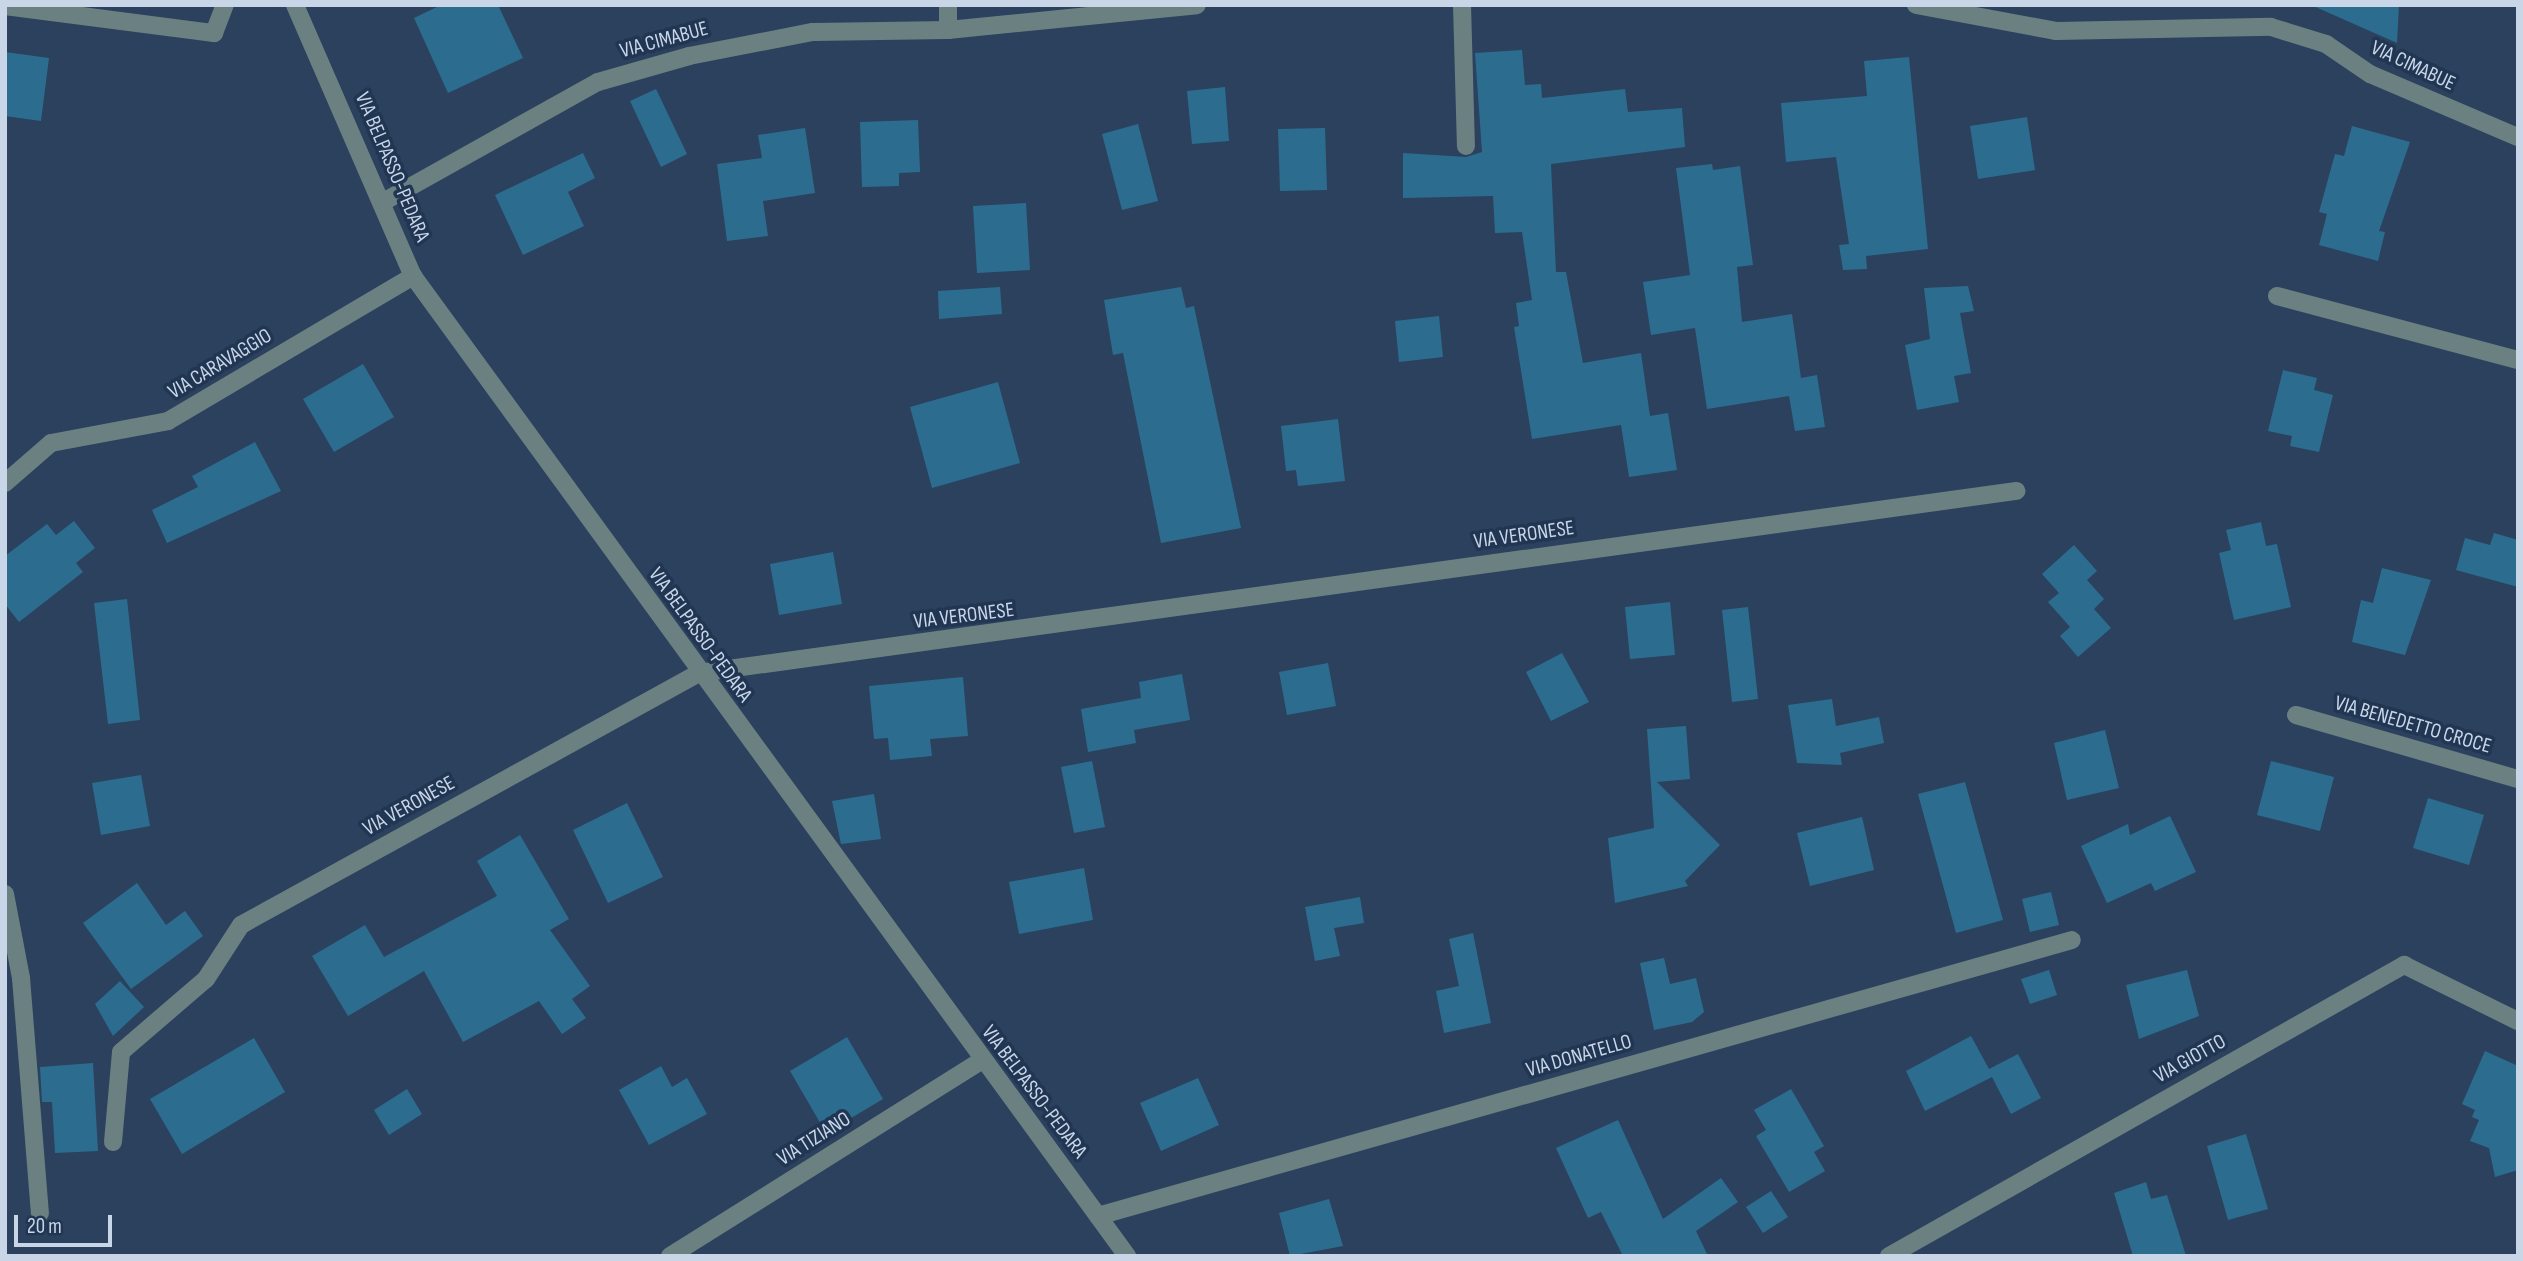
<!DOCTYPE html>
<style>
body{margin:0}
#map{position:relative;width:2523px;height:1261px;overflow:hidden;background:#2b415e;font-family:"Sofia Sans Condensed",sans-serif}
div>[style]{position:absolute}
.building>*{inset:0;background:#2c6d8f}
.minor>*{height:18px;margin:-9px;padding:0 9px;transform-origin:9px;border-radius:9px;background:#6b8181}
span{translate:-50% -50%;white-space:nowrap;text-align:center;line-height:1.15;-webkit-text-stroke:7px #213653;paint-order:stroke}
.street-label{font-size:21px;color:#c9d6e8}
.frame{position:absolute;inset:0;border:7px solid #c9d6e8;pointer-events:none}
.scale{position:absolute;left:14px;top:1215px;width:98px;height:32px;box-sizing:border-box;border:4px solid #c9d6e8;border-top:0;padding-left:9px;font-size:21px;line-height:24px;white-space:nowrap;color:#c9d6e8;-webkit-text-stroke:5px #213653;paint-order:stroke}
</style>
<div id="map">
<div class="building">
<div style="clip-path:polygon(441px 5px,498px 5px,523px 58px,448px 93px,414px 18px)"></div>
<div style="clip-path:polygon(2311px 5px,2399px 5px,2397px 43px)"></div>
<div style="clip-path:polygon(1522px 50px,1525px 85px,1541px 84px,1542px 98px,1625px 89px,1628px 112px,1682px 108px,1685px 147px,1551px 164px,1556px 272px,1566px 272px,1583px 363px,1641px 353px,1650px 416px,1668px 413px,1677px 470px,1629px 477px,1621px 425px,1532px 439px,1514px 327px,1519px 326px,1516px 303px,1532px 300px,1522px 232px,1495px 233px,1493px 196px,1403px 198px,1403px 153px,1466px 157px,1482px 152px,1475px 53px)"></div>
<div style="clip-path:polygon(5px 52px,49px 58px,41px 121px,5px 116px)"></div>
<div style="clip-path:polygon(1909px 57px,1928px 249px,1866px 256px,1867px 269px,1843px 270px,1839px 245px,1849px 244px,1836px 157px,1786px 162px,1781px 103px,1867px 96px,1864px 61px)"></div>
<div style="clip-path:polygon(1225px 87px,1229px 141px,1192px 144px,1187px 91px)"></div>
<div style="clip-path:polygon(656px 89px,687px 154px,661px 167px,630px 101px)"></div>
<div style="clip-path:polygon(2027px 117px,2035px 170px,1978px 179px,1970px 126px)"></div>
<div style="clip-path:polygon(918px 120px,920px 172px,899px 173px,899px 186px,862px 187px,860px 122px)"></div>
<div style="clip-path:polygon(1138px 124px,1158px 201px,1122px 210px,1102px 134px)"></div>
<div style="clip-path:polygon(2352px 126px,2410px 142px,2379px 231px,2385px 232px,2378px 261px,2319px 245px,2327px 214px,2319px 212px,2335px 154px,2344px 156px)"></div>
<div style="clip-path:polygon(805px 128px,815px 193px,763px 201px,768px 236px,727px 241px,717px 164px,762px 158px,758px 135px)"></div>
<div style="clip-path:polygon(1325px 128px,1327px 190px,1280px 191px,1278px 129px)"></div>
<div style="clip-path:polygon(583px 153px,595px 178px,568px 192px,584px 226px,523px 255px,495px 195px)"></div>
<div style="clip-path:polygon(1712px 164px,1713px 170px,1740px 166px,1753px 265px,1737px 267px,1742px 322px,1792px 314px,1801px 378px,1817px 375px,1825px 427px,1795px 431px,1789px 396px,1707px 409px,1695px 328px,1651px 335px,1643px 282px,1690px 275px,1676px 168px)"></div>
<div style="clip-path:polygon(1026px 203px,1030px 270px,977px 273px,973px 206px)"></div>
<div style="clip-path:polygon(1968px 286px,1974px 311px,1960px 313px,1971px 373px,1954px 376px,1959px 402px,1917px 410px,1905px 345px,1930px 339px,1924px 288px)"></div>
<div style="clip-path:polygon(1000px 287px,1002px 314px,939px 319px,938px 291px)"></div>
<div style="clip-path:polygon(1181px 287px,1186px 308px,1194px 306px,1241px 528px,1161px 543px,1123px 353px,1113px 355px,1104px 300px)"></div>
<div style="clip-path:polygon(1439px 316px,1443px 357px,1399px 362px,1395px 321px)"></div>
<div style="clip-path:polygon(363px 364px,394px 417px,334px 452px,303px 399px)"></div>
<div style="clip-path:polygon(2283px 370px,2317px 378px,2314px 390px,2333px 395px,2319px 452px,2290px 446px,2292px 436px,2268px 431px)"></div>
<div style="clip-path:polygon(998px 382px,1020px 463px,932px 488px,910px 407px)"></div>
<div style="clip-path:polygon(1338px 419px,1345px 481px,1298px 486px,1296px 470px,1286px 471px,1281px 426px)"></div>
<div style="clip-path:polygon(255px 442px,281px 491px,167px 543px,152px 510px,198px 487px,192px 476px)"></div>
<div style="clip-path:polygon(74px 521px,95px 548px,76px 563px,83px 572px,19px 622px,5px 604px,5px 556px,47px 524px,56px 535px)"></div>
<div style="clip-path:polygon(2261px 522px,2266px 546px,2277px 544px,2291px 607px,2234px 620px,2219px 553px,2231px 550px,2226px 530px)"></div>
<div style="clip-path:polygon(2494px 533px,2518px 540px,2518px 587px,2456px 570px,2465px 538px,2490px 545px)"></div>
<div style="clip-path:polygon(2074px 545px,2097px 571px,2087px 580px,2104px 599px,2094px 609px,2111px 628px,2078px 657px,2060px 636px,2070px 627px,2048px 602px,2059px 593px,2042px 574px)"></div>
<div style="clip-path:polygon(833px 552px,842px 604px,779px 615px,770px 564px)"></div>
<div style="clip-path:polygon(2382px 568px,2431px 580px,2405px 655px,2352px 642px,2361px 600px,2373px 603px)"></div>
<div style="clip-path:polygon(127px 599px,140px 720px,108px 724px,94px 603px)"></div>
<div style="clip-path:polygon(1670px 602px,1675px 655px,1630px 659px,1625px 607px)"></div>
<div style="clip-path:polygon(1748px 607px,1758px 699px,1732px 702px,1722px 610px)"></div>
<div style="clip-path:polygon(1562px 653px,1589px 702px,1551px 721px,1526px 672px)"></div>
<div style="clip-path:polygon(1328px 663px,1336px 706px,1287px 715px,1279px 672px)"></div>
<div style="clip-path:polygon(1182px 674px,1190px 720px,1134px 730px,1136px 743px,1088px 752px,1081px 709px,1141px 698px,1139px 682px)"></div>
<div style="clip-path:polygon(963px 677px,968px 736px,930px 739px,932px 756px,890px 760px,888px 738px,874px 739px,869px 686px)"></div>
<div style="clip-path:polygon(1832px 699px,1836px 726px,1879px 717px,1884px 743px,1840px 753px,1842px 765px,1797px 763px,1788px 705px)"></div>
<div style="clip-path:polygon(1686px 726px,1690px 779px,1657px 782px,1720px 845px,1685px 881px,1688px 886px,1615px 903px,1608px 838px,1654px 828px,1647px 729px)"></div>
<div style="clip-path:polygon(2105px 730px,2119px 788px,2067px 800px,2054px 743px)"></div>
<div style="clip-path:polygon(1092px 761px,1105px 827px,1074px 833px,1061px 767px)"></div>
<div style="clip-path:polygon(2271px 761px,2334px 777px,2320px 831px,2257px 815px)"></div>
<div style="clip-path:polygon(141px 775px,150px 826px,101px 835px,92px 783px)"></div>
<div style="clip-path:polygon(1965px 782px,2003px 920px,1956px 933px,1918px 794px)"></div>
<div style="clip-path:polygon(874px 794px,881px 839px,841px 844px,832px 801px)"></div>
<div style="clip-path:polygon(2428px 798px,2484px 815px,2469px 865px,2413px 848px)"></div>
<div style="clip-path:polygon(627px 803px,663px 877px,608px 903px,573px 830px)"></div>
<div style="clip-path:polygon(2170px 816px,2196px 872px,2155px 891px,2151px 883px,2107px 903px,2081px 846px,2128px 824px,2130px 835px)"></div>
<div style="clip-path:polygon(1862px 817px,1874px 870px,1810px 886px,1797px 833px)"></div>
<div style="clip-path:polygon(520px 835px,569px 919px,550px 930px,590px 986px,572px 999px,586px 1018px,562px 1034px,539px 1001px,463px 1042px,424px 971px,348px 1016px,312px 956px,365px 925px,384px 957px,497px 896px,477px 861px)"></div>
<div style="clip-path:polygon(1084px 868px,1093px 920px,1019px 934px,1009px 882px)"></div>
<div style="clip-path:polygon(137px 883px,166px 925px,185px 911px,203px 936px,131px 989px,83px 923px)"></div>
<div style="clip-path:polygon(2051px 892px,2059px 925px,2030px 932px,2022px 899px)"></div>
<div style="clip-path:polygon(1360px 897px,1364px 923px,1334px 928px,1340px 956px,1315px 961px,1305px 907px)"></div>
<div style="clip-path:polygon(1473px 933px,1491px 1023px,1444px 1033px,1436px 991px,1459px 986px,1449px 939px)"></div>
<div style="clip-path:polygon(1664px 958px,1670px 984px,1696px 978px,1704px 1012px,1692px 1022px,1654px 1030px,1640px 963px)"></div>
<div style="clip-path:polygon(2049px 970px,2057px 995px,2030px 1004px,2021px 979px)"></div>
<div style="clip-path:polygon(2187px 970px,2199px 1016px,2139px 1039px,2126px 985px)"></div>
<div style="clip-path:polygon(120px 981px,144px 1007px,113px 1036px,95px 1004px)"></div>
<div style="clip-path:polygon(1971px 1036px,1989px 1069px,2018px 1054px,2041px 1098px,2011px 1114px,1992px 1077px,1925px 1111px,1906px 1071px)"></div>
<div style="clip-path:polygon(847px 1037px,883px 1099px,826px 1133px,790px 1071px)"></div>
<div style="clip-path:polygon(254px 1038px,285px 1092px,182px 1154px,150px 1099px)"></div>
<div style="clip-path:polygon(2485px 1051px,2518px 1066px,2518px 1170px,2495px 1177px,2489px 1148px,2470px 1141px,2479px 1120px,2472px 1117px,2475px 1110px,2462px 1104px)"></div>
<div style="clip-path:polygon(93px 1063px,98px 1151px,55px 1153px,52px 1102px,42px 1102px,40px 1067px)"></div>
<div style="clip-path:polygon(661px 1066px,672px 1087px,687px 1078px,707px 1114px,649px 1145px,619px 1090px)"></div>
<div style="clip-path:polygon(1198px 1078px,1219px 1125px,1161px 1151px,1140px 1103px)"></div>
<div style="clip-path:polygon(407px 1089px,422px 1114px,389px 1135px,374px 1110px)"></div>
<div style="clip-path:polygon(1791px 1089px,1824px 1146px,1814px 1152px,1825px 1171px,1789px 1192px,1756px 1136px,1766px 1130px,1754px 1110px)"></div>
<div style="clip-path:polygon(1618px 1120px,1663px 1219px,1721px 1178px,1738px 1202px,1696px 1231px,1708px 1256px,1623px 1256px,1601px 1212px,1588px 1218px,1556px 1148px)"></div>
<div style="clip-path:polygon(2246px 1134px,2268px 1209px,2228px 1220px,2207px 1146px)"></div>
<div style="clip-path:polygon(2146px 1182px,2151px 1199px,2167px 1195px,2186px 1256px,2133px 1256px,2114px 1193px)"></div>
<div style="clip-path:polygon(1771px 1191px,1788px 1217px,1763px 1233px,1746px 1207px)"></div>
<div style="clip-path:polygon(1329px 1199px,1343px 1246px,1290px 1256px,1279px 1213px)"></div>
</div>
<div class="minor">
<div style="left:295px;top:5px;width:296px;rotate:66.5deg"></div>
<div style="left:413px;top:276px;width:1213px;rotate:53.92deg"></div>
<div style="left:948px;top:5px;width:25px;rotate:90deg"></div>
<div style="left:1462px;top:5px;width:141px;rotate:88.4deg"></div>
<div style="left:1916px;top:5px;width:142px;rotate:10.5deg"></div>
<div style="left:2056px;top:31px;width:215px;rotate:-1.1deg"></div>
<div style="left:2271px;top:27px;width:58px;rotate:17.2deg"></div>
<div style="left:2326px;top:44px;width:53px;rotate:34.3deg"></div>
<div style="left:2370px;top:74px;width:161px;rotate:23.1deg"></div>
<div style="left:5px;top:6px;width:211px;rotate:7.4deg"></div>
<div style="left:214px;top:33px;width:30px;rotate:-69deg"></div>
<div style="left:383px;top:202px;width:246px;rotate:-29.2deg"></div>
<div style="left:598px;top:82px;width:95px;rotate:-15.9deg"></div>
<div style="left:689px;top:56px;width:126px;rotate:-11deg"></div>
<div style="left:813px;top:32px;width:135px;rotate:-0.8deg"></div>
<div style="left:948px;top:30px;width:250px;rotate:-5.7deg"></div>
<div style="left:2277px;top:296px;width:249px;rotate:14.9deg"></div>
<div style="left:5px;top:483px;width:61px;rotate:-41deg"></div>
<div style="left:51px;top:443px;width:119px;rotate:-10.6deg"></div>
<div style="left:168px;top:421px;width:285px;rotate:-30.6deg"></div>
<div style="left:2296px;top:715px;width:231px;rotate:16.1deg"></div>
<div style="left:5px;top:894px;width:86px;rotate:79.2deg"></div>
<div style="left:21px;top:978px;width:236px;rotate:85.4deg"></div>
<div style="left:113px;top:1142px;width:90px;rotate:-84.9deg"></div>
<div style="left:121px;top:1052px;width:112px;rotate:-40.7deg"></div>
<div style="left:206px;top:979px;width:64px;rotate:-57.1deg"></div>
<div style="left:241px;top:925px;width:523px;rotate:-28.82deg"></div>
<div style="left:699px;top:673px;width:1330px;rotate:-7.87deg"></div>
<div style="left:1098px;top:1216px;width:1012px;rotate:-15.82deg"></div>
<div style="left:670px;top:1256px;width:368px;rotate:-32.1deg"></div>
<div style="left:1889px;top:1256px;width:592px;rotate:-29.47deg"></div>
<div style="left:2404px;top:965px;width:127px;rotate:26.2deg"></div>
</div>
<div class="street-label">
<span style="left:664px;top:40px;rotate:-15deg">VIA CIMABUE</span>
<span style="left:2413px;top:66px;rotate:25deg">VIA CIMABUE</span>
<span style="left:392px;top:167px;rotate:67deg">VIA BELPASSO-PEDARA</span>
<span style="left:220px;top:364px;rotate:-31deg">VIA CARAVAGGIO</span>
<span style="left:1524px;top:535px;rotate:-8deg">VIA VERONESE</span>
<span style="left:964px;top:616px;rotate:-7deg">VIA VERONESE</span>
<span style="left:700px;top:635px;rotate:54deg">VIA BELPASSO-PEDARA</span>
<span style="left:2413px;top:725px;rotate:16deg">VIA BENEDETTO CROCE</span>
<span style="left:409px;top:806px;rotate:-29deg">VIA VERONESE</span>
<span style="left:1579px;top:1056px;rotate:-16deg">VIA DONATELLO</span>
<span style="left:2190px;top:1059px;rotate:-29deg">VIA GIOTTO</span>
<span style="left:1034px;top:1092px;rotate:53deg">VIA BELPASSO-PEDARA</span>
<span style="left:814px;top:1139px;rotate:-32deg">VIA TIZIANO</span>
</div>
<div class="frame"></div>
<div class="scale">20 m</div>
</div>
